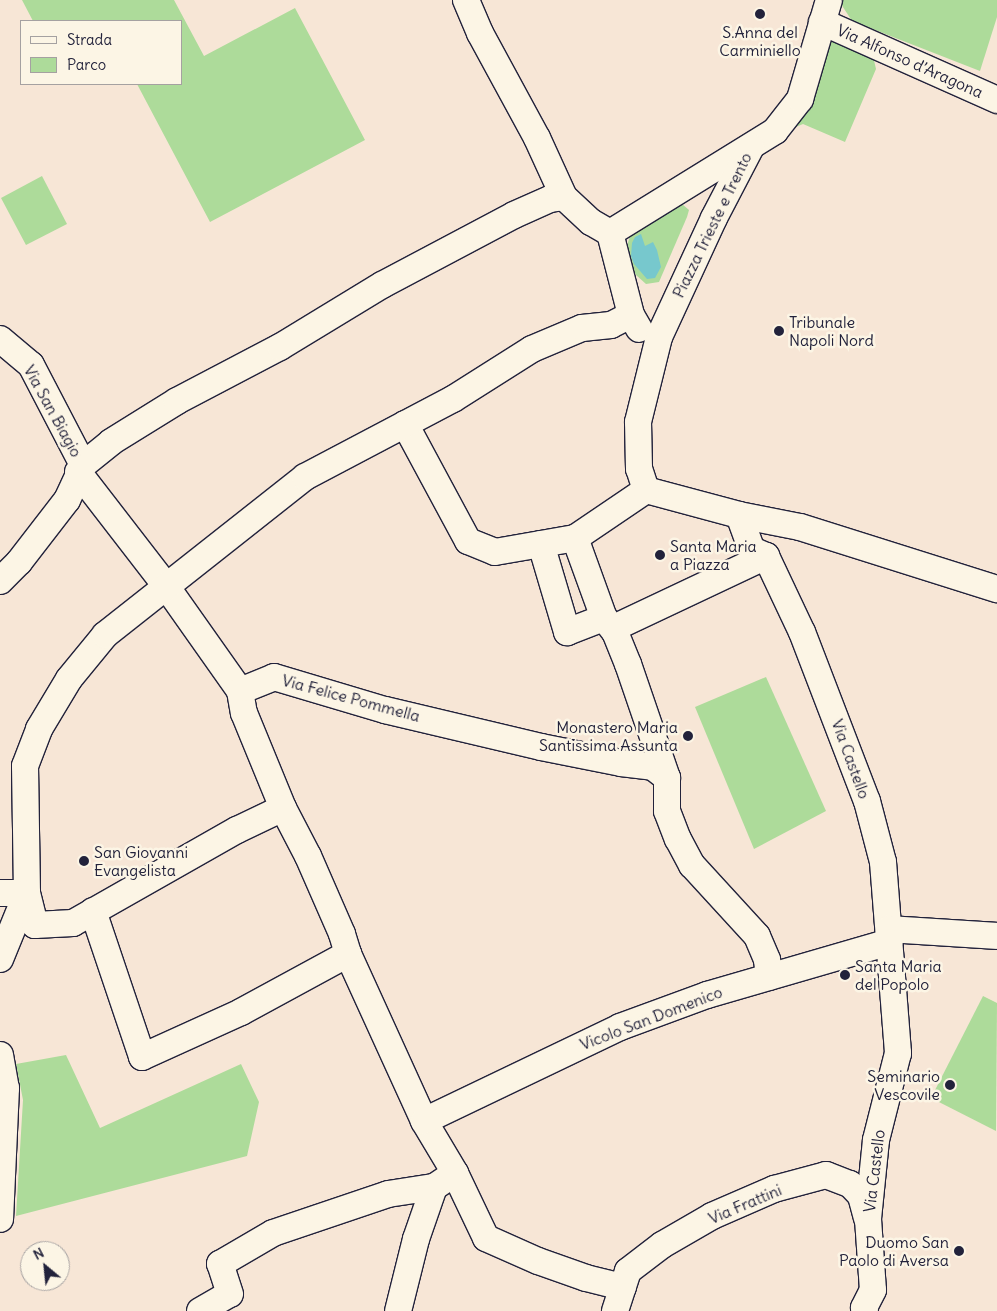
<!DOCTYPE html>
<meta charset="utf-8">
<style>
body{margin:0}
#map{position:relative;width:997px;height:1311px;overflow:hidden;background:#f7e6d6;font-family:Delius,sans-serif}
div>[style]{position:absolute}
.green>*{inset:0;background:#addb9a}
.water>*{inset:0;background:#77c8cd}
.roads{filter:drop-shadow(1px 0 #22223b) drop-shadow(-1px 0 #22223b) drop-shadow(0 1px #22223b) drop-shadow(0 -1px #22223b)}
.minor>*{height:26px;margin:-13px;padding:0 13px;transform-origin:13px;border-radius:13px;background:#fcf5e5}
.dots>*{width:14px;height:14px;translate:-50% -50%;box-sizing:border-box;border:2px solid #fcf5e5;border-radius:50%}
span{translate:-50% -50%;white-space:nowrap;text-align:center;line-height:1.15;-webkit-text-stroke:5px #fcf5e5;paint-order:stroke}
.poi-label{font-size:16px;color:#22223b}
.left{translate:0 -50%;text-align:left}
.right{translate:-100% -50%;text-align:right}
.street-label{font-size:16px;color:#22223b}
.legend{position:absolute;left:20px;top:20px;width:162px;height:65px;box-sizing:border-box;background:#fcf5e5;border:1px solid #a5a1a1;margin:0;padding:6px 9px;list-style:none;font-size:15px;color:#22223b}
.legend li{display:flex;align-items:center;gap:10px;height:25px}
.legend b{width:25px;border:1px solid #a5a1a1}
.north{position:absolute;left:20px;top:1241px;width:50px;height:50px;box-sizing:border-box;background:#fcf5e5;border:1px solid #a5a1a1;border-radius:50%;rotate:332deg;font-size:14px;font-weight:700;line-height:20px;text-align:center;color:#22223b}
.north::after{content:'';display:block;margin:auto;width:18px;height:22px;background:#22223b;clip-path:polygon(50% 0,100% 100%,50% 72%,0 100%)}
</style>
<div id="map">
<div class="green">
<div style="clip-path:polygon(22px 0,174px 0,204px 56px,295px 8px,365px 140px,210px 222px,137px 84px,181px 84px,181px 21px,33px 21px)"></div>
<div style="clip-path:polygon(843px 0,997px 0,997px 17px,980px 71px,852px 21px,841px 4px)"></div>
<div style="clip-path:polygon(822px 34px,871px 47px,876px 69px,845px 142px,803px 124px,786px 131px)"></div>
<div style="clip-path:polygon(42px 176px,67px 224px,26px 245px,1px 198px)"></div>
<div style="clip-path:polygon(682px 204px,689px 210px,687px 217px,659px 282px,646px 284px,636px 275px,629px 264px,627px 246px,630px 236px)"></div>
<div style="clip-path:polygon(766px 677px,826px 811px,754px 849px,695px 707px)"></div>
<div style="clip-path:polygon(983px 996px,997px 1003px,996px 1131px,931px 1098px)"></div>
<div style="clip-path:polygon(66px 1055px,100px 1128px,241px 1064px,259px 1102px,247px 1156px,16px 1216px,23px 1100px,16px 1064px)"></div>
</div>
<div class="water">
<div style="clip-path:polygon(641px 234px,645px 246px,653px 242px,657px 250px,661px 267px,655px 278px,647px 279px,634px 264px,631px 256px,632px 243px,635px 237px)"></div>
</div>
<div class="roads">
<div class="minor">
<div style="left:466px;top:0;width:36px;rotate:67deg"></div>
<div style="left:480px;top:33px;width:119px;rotate:61.5deg"></div>
<div style="left:537px;top:138px;width:65px;rotate:65.4deg"></div>
<div style="left:822px;top:22px;width:192px;rotate:24deg"></div>
<div style="left:610px;top:233px;width:194px;rotate:-31.7deg"></div>
<div style="left:775px;top:131px;width:41px;rotate:-52deg"></div>
<div style="left:800px;top:99px;width:103px;rotate:-73.7deg"></div>
<div style="left:610px;top:233px;width:85px;rotate:75.6deg"></div>
<div style="left:631px;top:315px;width:16px;rotate:60deg"></div>
<div style="left:0;top:339px;width:40px;rotate:40deg"></div>
<div style="left:31px;top:365px;width:113px;rotate:62.5deg"></div>
<div style="left:405px;top:424px;width:133px;rotate:61.7deg"></div>
<div style="left:468px;top:541px;width:29px;rotate:22deg"></div>
<div style="left:495px;top:552px;width:81px;rotate:-9.9deg"></div>
<div style="left:78px;top:472px;width:144px;rotate:52.3deg"></div>
<div style="left:166px;top:586px;width:128px;rotate:54.8deg"></div>
<div style="left:240px;top:691px;width:37px;rotate:-22deg"></div>
<div style="left:274px;top:677px;width:116px;rotate:16.6deg"></div>
<div style="left:385px;top:710px;width:160px;rotate:13.3deg"></div>
<div style="left:541px;top:747px;width:82px;rotate:11.3deg"></div>
<div style="left:621px;top:763px;width:32px;rotate:7deg"></div>
<div style="left:653px;top:767px;width:18px;rotate:38deg"></div>
<div style="left:646px;top:490px;width:96px;rotate:15deg"></div>
<div style="left:739px;top:515px;width:37px;rotate:70deg"></div>
<div style="left:752px;top:550px;width:15px;rotate:23deg"></div>
<div style="left:766px;top:556px;width:84px;rotate:64.7deg"></div>
<div style="left:802px;top:632px;width:181px;rotate:69deg"></div>
<div style="left:867px;top:801px;width:63px;rotate:75.3deg"></div>
<div style="left:883px;top:862px;width:192px;rotate:85.5deg"></div>
<div style="left:898px;top:1053px;width:90px;rotate:104.2deg"></div>
<div style="left:876px;top:1140px;width:79px;rotate:95.8deg"></div>
<div style="left:868px;top:1219px;width:71px;rotate:86deg"></div>
<div style="left:873px;top:1290px;width:20px;rotate:117deg"></div>
<div style="left:864px;top:1308px;width:3px;rotate:72deg"></div>
<div style="left:646px;top:490px;width:86px;rotate:145.9deg"></div>
<div style="left:575px;top:538px;width:85px;rotate:70.1deg"></div>
<div style="left:604px;top:618px;width:18px;rotate:52deg"></div>
<div style="left:615px;top:632px;width:35px;rotate:68deg"></div>
<div style="left:628px;top:664px;width:120px;rotate:71.1deg"></div>
<div style="left:667px;top:778px;width:33px;rotate:90deg"></div>
<div style="left:667px;top:811px;width:30px;rotate:69deg"></div>
<div style="left:678px;top:839px;width:30px;rotate:62deg"></div>
<div style="left:692px;top:865px;width:96px;rotate:47.5deg"></div>
<div style="left:757px;top:936px;width:26px;rotate:67deg"></div>
<div style="left:767px;top:960px;width:17px;rotate:83deg"></div>
<div style="left:646px;top:490px;width:22px;rotate:-108deg"></div>
<div style="left:639px;top:469px;width:47px;rotate:-91.2deg"></div>
<div style="left:638px;top:422px;width:88px;rotate:-76.1deg"></div>
<div style="left:659px;top:337px;width:131px;rotate:-65.2deg"></div>
<div style="left:714px;top:218px;width:80px;rotate:-62.5deg"></div>
<div style="left:739px;top:515px;width:62px;rotate:11.1deg"></div>
<div style="left:800px;top:527px;width:207px;rotate:17.5deg"></div>
<div style="left:541px;top:544px;width:92px;rotate:73.5deg"></div>
<div style="left:567px;top:632px;width:40px;rotate:-21deg"></div>
<div style="left:0;top:581px;width:27px;rotate:-45deg"></div>
<div style="left:19px;top:562px;width:78px;rotate:-52.3deg"></div>
<div style="left:67px;top:500px;width:38px;rotate:-65deg"></div>
<div style="left:83px;top:465px;width:36px;rotate:-39deg"></div>
<div style="left:111px;top:442px;width:78px;rotate:-31.8deg"></div>
<div style="left:177px;top:401px;width:116px;rotate:-27.7deg"></div>
<div style="left:280px;top:347px;width:119px;rotate:-31.3deg"></div>
<div style="left:382px;top:285px;width:149px;rotate:-27.9deg"></div>
<div style="left:514px;top:215px;width:39px;rotate:-24deg"></div>
<div style="left:550px;top:199px;width:14px;rotate:-8deg"></div>
<div style="left:564px;top:197px;width:37px;rotate:43deg"></div>
<div style="left:591px;top:222px;width:22px;rotate:30deg"></div>
<div style="left:615px;top:632px;width:7px;rotate:-63deg"></div>
<div style="left:618px;top:626px;width:164px;rotate:-25.3deg"></div>
<div style="left:240px;top:691px;width:22px;rotate:80deg"></div>
<div style="left:244px;top:713px;width:103px;rotate:67.7deg"></div>
<div style="left:0;top:893px;width:27px"></div>
<div style="left:27px;top:893px;width:127px;rotate:-90.9deg"></div>
<div style="left:25px;top:766px;width:40px;rotate:-69deg"></div>
<div style="left:39px;top:729px;width:58px;rotate:-59deg"></div>
<div style="left:69px;top:679px;width:57px;rotate:-50.7deg"></div>
<div style="left:105px;top:635px;width:255px;rotate:-38.3deg"></div>
<div style="left:305px;top:477px;width:167px;rotate:-27.8deg"></div>
<div style="left:453px;top:399px;width:93px;rotate:-32.3deg"></div>
<div style="left:532px;top:349px;width:54px;rotate:-22.8deg"></div>
<div style="left:582px;top:328px;width:29px;rotate:-6deg"></div>
<div style="left:611px;top:325px;width:22px;rotate:-27deg"></div>
<div style="left:93px;top:911px;width:154px;rotate:71.4deg"></div>
<div style="left:142px;top:1057px;width:109px;rotate:-24.4deg"></div>
<div style="left:241px;top:1012px;width:122px;rotate:-28.5deg"></div>
<div style="left:889px;top:929px;width:108px;rotate:3.7deg"></div>
<div style="left:0;top:959px;width:71px;rotate:-67.8deg"></div>
<div style="left:27px;top:893px;width:33px;rotate:76deg"></div>
<div style="left:35px;top:925px;width:38px;rotate:-3deg"></div>
<div style="left:73px;top:923px;width:189px;rotate:-29.6deg"></div>
<div style="left:237px;top:830px;width:51px;rotate:-25.6deg"></div>
<div style="left:283px;top:808px;width:54px;rotate:62.5deg"></div>
<div style="left:308px;top:856px;width:85px;rotate:66.4deg"></div>
<div style="left:342px;top:934px;width:21px;rotate:73deg"></div>
<div style="left:348px;top:954px;width:183px;rotate:65.5deg"></div>
<div style="left:424px;top:1121px;width:61px;rotate:59.2deg"></div>
<div style="left:455px;top:1173px;width:25px;rotate:146deg"></div>
<div style="left:434px;top:1187px;width:55px;rotate:109.1deg"></div>
<div style="left:416px;top:1239px;width:74px;rotate:104deg"></div>
<div style="left:0;top:1055px;width:34px;rotate:80deg"></div>
<div style="left:6px;top:1088px;width:131px;rotate:92.6deg"></div>
<div style="left:424px;top:1121px;width:217px;rotate:-25.6deg"></div>
<div style="left:620px;top:1027px;width:93px;rotate:-20.2deg"></div>
<div style="left:707px;top:995px;width:190px;rotate:-16.2deg"></div>
<div style="left:455px;top:1173px;width:72px;rotate:64.5deg"></div>
<div style="left:486px;top:1238px;width:57px;rotate:23.9deg"></div>
<div style="left:538px;top:1261px;width:51px;rotate:19.5deg"></div>
<div style="left:586px;top:1278px;width:38px;rotate:14deg"></div>
<div style="left:200px;top:1311px;width:34px;rotate:-30deg"></div>
<div style="left:230px;top:1294px;width:32px;rotate:-108deg"></div>
<div style="left:220px;top:1264px;width:61px;rotate:-30.3deg"></div>
<div style="left:273px;top:1233px;width:121px;rotate:-18.7deg"></div>
<div style="left:388px;top:1194px;width:47px;rotate:-8.7deg"></div>
<div style="left:615px;top:1311px;width:42px;rotate:-72deg"></div>
<div style="left:628px;top:1271px;width:43px;rotate:-37.4deg"></div>
<div style="left:662px;top:1245px;width:58px;rotate:-30.1deg"></div>
<div style="left:712px;top:1216px;width:68px;rotate:-23.5deg"></div>
<div style="left:774px;top:1189px;width:54px;rotate:-15.1deg"></div>
<div style="left:826px;top:1175px;width:26px;rotate:21deg"></div>
<div style="left:850px;top:1184px;width:16px;rotate:47deg"></div>
<div style="left:861px;top:1196px;width:23px;rotate:75deg"></div>
</div>
</div>
<div class="dots">
<div style="left:760px;top:14px;background:#22223b"></div>
<div style="left:779px;top:331px;background:#22223b"></div>
<div style="left:660px;top:555px;background:#22223b"></div>
<div style="left:688px;top:736px;background:#22223b"></div>
<div style="left:84px;top:861px;background:#22223b"></div>
<div style="left:845px;top:975px;background:#22223b"></div>
<div style="left:950px;top:1085px;background:#22223b"></div>
<div style="left:959px;top:1251px;background:#22223b"></div>
</div>
<div class="poi-label">
<span style="left:760px;top:41px">S.Anna del<br>Carminiello</span>
<span class="left" style="left:789px;top:331px">Tribunale<br>Napoli Nord</span>
<span class="left" style="left:670px;top:555px">Santa Maria<br>a Piazza</span>
<span class="right" style="left:678px;top:736px">Monastero Maria<br>Santissima Assunta</span>
<span class="left" style="left:94px;top:861px">San Giovanni<br>Evangelista</span>
<span class="left" style="left:855px;top:975px">Santa Maria<br>del Popolo</span>
<span class="right" style="left:940px;top:1085px">Seminario<br>Vescovile</span>
<span class="right" style="left:949px;top:1251px">Duomo San<br>Paolo di Aversa</span>
</div>
<div class="street-label">
<span style="left:910px;top:61px;rotate:24deg">Via Alfonso d’Aragona</span>
<span style="left:712px;top:225px;rotate:-64deg">Piazza Trieste e Trento</span>
<span style="left:53px;top:411px;rotate:61deg">Via San Biagio</span>
<span style="left:351px;top:698px;rotate:15deg">Via Felice Pommella</span>
<span style="left:851px;top:759px;rotate:70deg">Via Castello</span>
<span style="left:651px;top:1018px;rotate:-21deg">Vicolo San Domenico</span>
<span style="left:874px;top:1171px;rotate:-83deg">Via Castello</span>
<span style="left:745px;top:1204px;rotate:-23deg">Via Frattini</span>
</div>
<ul class="legend">
<li><b style="height:6px;background:#fcf5e5"></b>Strada</li>
<li><b style="height:14px;background:#addb9a"></b>Parco</li>
</ul>
<div class="north">N</div>
</div>
